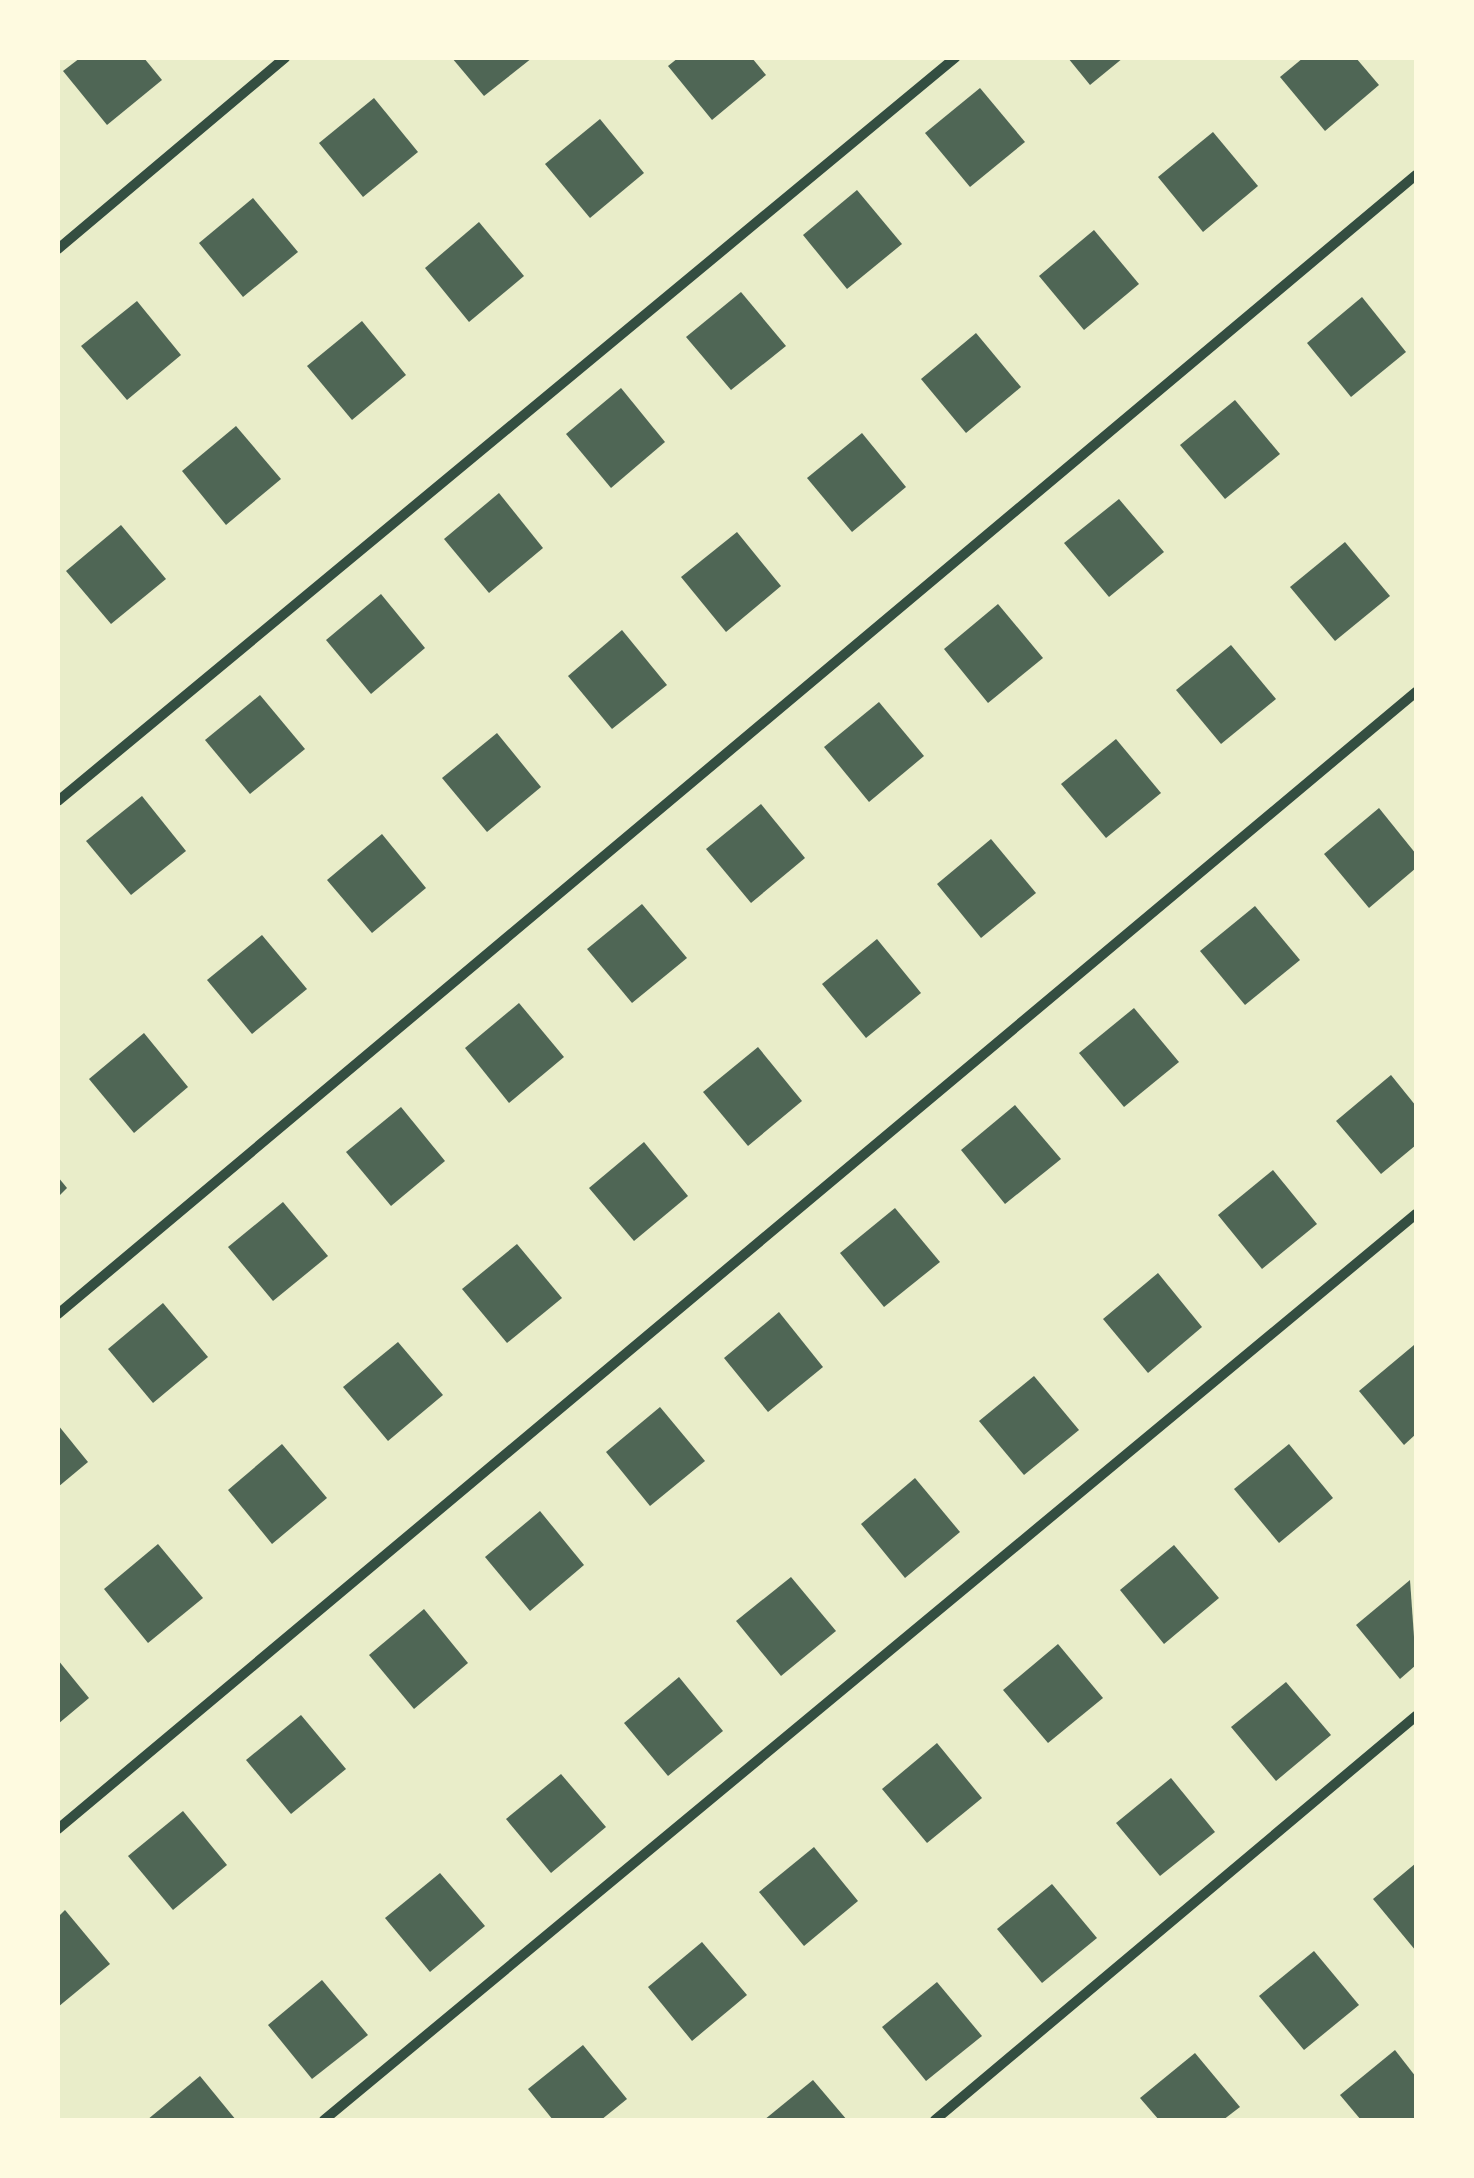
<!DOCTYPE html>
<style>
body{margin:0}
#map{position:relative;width:1474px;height:2178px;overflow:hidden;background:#e9edc9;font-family:Barlow,sans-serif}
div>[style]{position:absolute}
.building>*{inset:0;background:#4f6655}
.minor>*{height:10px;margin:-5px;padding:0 5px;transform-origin:5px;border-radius:5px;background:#344e41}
span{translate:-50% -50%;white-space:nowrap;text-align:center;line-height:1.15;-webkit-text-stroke:8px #fefae0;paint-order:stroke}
.frame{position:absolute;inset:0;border:60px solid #fefae0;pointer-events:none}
</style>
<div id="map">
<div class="building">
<div style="clip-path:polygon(80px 58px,144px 58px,162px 80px,107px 125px,63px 71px)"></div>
<div style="clip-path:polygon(452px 58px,532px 58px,484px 96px)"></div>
<div style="clip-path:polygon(678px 58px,752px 58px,766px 75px,712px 120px,668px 66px)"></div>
<div style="clip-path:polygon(1068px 58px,1123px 58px,1090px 85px)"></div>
<div style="clip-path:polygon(1303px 58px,1356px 58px,1379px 85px,1325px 131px,1280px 77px)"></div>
<div style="clip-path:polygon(980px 88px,1025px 142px,970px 187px,925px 133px)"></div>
<div style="clip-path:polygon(374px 98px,418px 152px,363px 197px,319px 143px)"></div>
<div style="clip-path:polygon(600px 119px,644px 173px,590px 218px,545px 164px)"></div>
<div style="clip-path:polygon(1213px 132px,1258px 186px,1203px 232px,1158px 177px)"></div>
<div style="clip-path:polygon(857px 190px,902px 244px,847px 289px,803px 235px)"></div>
<div style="clip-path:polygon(253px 198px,298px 252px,243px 297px,199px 243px)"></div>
<div style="clip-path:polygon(479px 222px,524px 276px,469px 322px,425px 268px)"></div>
<div style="clip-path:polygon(1094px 230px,1139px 284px,1084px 330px,1039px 276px)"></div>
<div style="clip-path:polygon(741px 292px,786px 346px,731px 390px,686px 337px)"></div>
<div style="clip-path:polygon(1362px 297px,1406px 352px,1351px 397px,1307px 343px)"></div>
<div style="clip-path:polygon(137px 301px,181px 355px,127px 400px,81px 346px)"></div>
<div style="clip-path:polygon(362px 321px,406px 375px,352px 420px,307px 366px)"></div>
<div style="clip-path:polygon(976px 333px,1021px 387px,966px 433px,921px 379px)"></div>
<div style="clip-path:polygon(621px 388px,665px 442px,611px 488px,566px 434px)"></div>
<div style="clip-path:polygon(1235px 400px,1280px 454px,1225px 499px,1180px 445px)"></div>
<div style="clip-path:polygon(236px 426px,281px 479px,226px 525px,182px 471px)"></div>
<div style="clip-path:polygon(862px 433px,906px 487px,852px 532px,807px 478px)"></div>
<div style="clip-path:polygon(499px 493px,543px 548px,489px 593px,444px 539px)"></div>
<div style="clip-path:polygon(1119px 499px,1164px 552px,1109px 597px,1064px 543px)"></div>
<div style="clip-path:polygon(121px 525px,166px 579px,111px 624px,66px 571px)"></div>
<div style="clip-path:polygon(737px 532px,781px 586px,726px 632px,681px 577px)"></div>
<div style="clip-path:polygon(1345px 542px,1390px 596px,1335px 641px,1290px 587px)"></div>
<div style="clip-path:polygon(381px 594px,425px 648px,371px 694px,326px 640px)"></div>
<div style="clip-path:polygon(998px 604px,1043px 658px,988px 703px,944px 649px)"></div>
<div style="clip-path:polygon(622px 630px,667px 685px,612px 729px,568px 676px)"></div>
<div style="clip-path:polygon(1231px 645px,1276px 699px,1221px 744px,1176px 690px)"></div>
<div style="clip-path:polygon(260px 695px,305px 749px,250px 794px,205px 740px)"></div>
<div style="clip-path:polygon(879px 702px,924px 756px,869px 802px,824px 747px)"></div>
<div style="clip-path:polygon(497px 733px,541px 787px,487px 832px,442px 778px)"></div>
<div style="clip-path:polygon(1116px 739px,1161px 793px,1106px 838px,1061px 784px)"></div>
<div style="clip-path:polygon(142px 796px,186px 851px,131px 895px,86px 841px)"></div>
<div style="clip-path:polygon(761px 804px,805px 858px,751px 903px,706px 849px)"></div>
<div style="clip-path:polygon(1379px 808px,1416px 854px,1416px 868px,1369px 908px,1324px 854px)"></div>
<div style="clip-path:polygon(382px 834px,426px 888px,372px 933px,327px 880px)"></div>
<div style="clip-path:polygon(991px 839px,1036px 893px,981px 938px,937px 884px)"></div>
<div style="clip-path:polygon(642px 904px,687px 958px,632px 1003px,587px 949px)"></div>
<div style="clip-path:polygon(1255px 906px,1300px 960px,1245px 1005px,1200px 951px)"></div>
<div style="clip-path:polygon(262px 935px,307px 989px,252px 1034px,207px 980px)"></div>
<div style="clip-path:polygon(877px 939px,921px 993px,866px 1038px,822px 984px)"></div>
<div style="clip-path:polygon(519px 1003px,564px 1057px,509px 1103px,465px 1048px)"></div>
<div style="clip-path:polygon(1134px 1008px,1179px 1062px,1124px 1107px,1079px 1053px)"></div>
<div style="clip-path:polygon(144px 1033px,188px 1087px,134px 1133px,89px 1079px)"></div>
<div style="clip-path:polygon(758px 1047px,802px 1101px,748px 1146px,703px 1092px)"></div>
<div style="clip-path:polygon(1391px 1075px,1416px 1106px,1416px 1145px,1381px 1174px,1336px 1121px)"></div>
<div style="clip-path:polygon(1015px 1105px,1061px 1159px,1005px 1204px,961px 1150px)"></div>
<div style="clip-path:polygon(401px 1107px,445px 1161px,391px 1206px,346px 1152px)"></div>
<div style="clip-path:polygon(644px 1142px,688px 1196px,634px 1241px,589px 1188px)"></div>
<div style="clip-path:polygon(1273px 1170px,1317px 1224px,1262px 1269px,1218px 1215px)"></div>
<div style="clip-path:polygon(58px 1177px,67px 1188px,58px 1197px)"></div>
<div style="clip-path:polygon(283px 1202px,328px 1256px,273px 1301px,228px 1247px)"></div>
<div style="clip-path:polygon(895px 1208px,940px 1262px,884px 1307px,840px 1253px)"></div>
<div style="clip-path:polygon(517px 1244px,562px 1298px,507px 1343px,462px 1289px)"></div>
<div style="clip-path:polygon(1158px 1273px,1202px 1327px,1148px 1373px,1103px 1319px)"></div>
<div style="clip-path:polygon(163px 1303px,208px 1357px,153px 1403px,108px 1349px)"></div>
<div style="clip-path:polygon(779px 1312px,823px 1367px,768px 1412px,724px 1358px)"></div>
<div style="clip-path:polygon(398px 1342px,443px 1395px,388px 1441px,343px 1387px)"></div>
<div style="clip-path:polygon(1414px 1345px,1416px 1434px,1404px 1445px,1359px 1391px)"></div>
<div style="clip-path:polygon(1034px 1376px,1079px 1430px,1024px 1475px,979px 1421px)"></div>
<div style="clip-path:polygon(660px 1407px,705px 1461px,650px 1506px,606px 1452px)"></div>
<div style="clip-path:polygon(58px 1425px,88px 1462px,58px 1487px)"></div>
<div style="clip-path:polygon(282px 1444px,327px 1498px,272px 1544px,228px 1490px)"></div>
<div style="clip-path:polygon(1289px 1444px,1333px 1498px,1279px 1543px,1234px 1489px)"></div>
<div style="clip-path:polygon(915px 1478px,960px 1532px,905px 1578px,861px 1524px)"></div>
<div style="clip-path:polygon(540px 1511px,584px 1565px,530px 1611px,485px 1557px)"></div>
<div style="clip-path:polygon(158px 1544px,203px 1598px,148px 1643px,104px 1589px)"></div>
<div style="clip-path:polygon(1174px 1545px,1219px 1598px,1164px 1644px,1120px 1590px)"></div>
<div style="clip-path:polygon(791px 1577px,836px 1631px,781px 1676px,736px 1621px)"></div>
<div style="clip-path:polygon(1410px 1580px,1416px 1665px,1400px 1679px,1356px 1625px)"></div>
<div style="clip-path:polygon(424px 1609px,468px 1663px,414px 1709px,369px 1655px)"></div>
<div style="clip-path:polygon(1058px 1644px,1103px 1698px,1048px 1743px,1003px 1690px)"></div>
<div style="clip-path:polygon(58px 1660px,89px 1698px,58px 1724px)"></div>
<div style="clip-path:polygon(679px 1677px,723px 1731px,668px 1776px,624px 1723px)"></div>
<div style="clip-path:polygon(1286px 1682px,1331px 1735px,1276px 1781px,1231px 1727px)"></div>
<div style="clip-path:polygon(301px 1715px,346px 1769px,291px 1814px,246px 1760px)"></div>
<div style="clip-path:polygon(937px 1743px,982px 1798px,927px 1843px,882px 1789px)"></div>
<div style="clip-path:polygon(561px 1774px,606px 1827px,551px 1873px,506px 1819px)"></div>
<div style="clip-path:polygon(1171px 1778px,1215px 1832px,1160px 1876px,1116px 1823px)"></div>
<div style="clip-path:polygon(183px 1811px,227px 1865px,173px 1910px,128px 1856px)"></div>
<div style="clip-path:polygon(814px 1847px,858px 1901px,804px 1946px,759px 1892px)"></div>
<div style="clip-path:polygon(1416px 1863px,1416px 1951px,1373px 1899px)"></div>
<div style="clip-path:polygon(440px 1873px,485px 1926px,430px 1972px,385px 1918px)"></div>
<div style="clip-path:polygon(1052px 1884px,1097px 1938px,1042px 1983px,997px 1929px)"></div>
<div style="clip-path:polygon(65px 1910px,110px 1964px,58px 2007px,58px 1917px)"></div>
<div style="clip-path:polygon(702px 1942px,747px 1995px,692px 2041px,648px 1987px)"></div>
<div style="clip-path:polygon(1314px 1951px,1359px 2005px,1304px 2050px,1259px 1996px)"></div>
<div style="clip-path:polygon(322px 1980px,368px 2035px,312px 2079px,268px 2025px)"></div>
<div style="clip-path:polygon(937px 1982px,982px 2036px,926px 2081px,882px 2027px)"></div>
<div style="clip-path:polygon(583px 2045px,627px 2099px,601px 2120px,553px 2120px,528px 2089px)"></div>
<div style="clip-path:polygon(1395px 2050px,1416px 2077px,1416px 2120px,1361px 2120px,1340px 2095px)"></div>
<div style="clip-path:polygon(1195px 2053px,1240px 2107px,1223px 2120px,1159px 2120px,1140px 2098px)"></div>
<div style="clip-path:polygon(200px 2076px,236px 2120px,147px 2120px)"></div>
<div style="clip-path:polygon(813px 2080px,847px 2120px,764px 2120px)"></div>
</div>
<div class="minor">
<div style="left:58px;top:249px;width:297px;rotate:-40.1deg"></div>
<div style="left:58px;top:801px;width:1165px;rotate:-39.64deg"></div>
<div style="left:58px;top:1314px;width:1772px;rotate:-39.99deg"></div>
<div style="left:58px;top:1829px;width:1771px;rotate:-39.94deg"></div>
<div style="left:324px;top:2120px;width:1419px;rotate:-39.68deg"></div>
<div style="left:935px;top:2120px;width:628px;rotate:-40.03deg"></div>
</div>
<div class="frame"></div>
</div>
